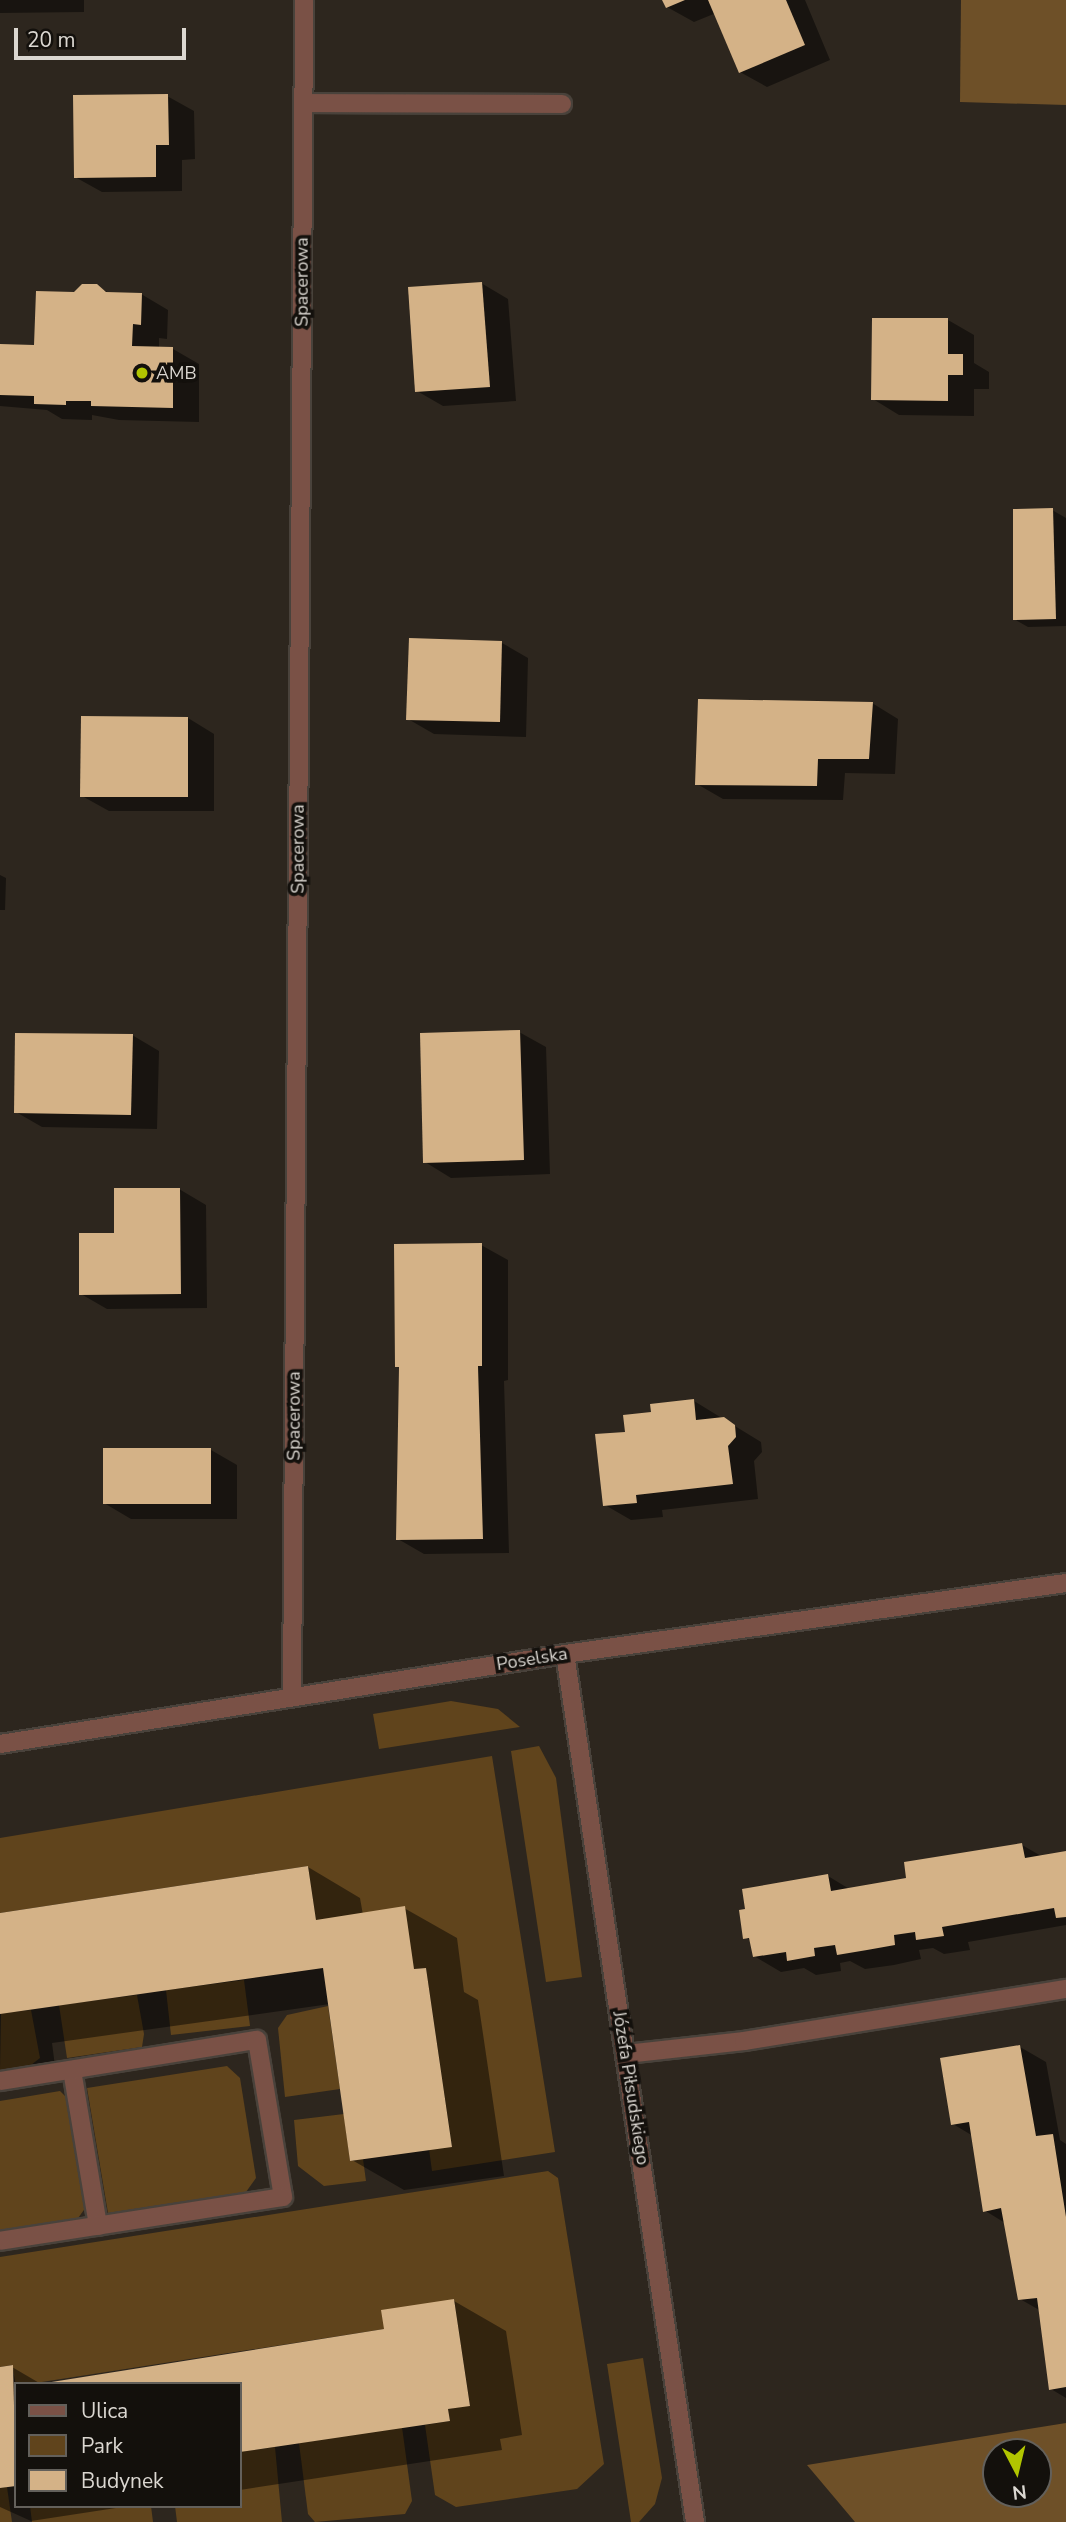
<!DOCTYPE html>
<meta charset="utf-8">
<style>
body{margin:0}
#map{position:relative;width:1066px;height:2522px;overflow:hidden;background:#2d261e;font-family:"Nunito Sans",sans-serif}
div>[style]{position:absolute}
.green>*{inset:0;background:#60441c}
.forest>*{inset:0;background:#6e5028}
.shadow>*{inset:0;background:#0007}
.building>*{inset:0;background:#d4b287}
.roads{filter:drop-shadow(2px 0 #49423b) drop-shadow(-2px 0 #49423b) drop-shadow(0 2px #49423b) drop-shadow(0 -2px #49423b)}
.lane>*{height:18px;margin:-9px;padding:0 9px;transform-origin:9px;border-radius:9px;background:#7a5146}
.street>*{height:18px;margin:-9px;padding:0 9px;transform-origin:9px;border-radius:9px;background:#7a5146}
.dots>*{width:19px;height:19px;translate:-50% -50%;box-sizing:border-box;border:4px solid #13100c;border-radius:50%}
span{translate:-50% -50%;white-space:nowrap;text-align:center;line-height:1.15;-webkit-text-stroke:7px #13100c;paint-order:stroke}
.street-label{font-size:18px;color:#dbd7d1}
.poi-label{font-size:18px;color:#dbd7d1}
.left{translate:0 -50%;text-align:left}
.legend{position:absolute;left:14px;top:2382px;width:228px;height:126px;box-sizing:border-box;background:#13100c;border:2px solid #63605b;margin:0;padding:9px 12px;list-style:none;font-size:21px;color:#dbd7d1}
.legend li{display:flex;align-items:center;gap:14px;height:35px}
.legend b{width:35px;border:2px solid #63605b}
.north{position:absolute;left:982px;top:2438px;width:70px;height:70px;box-sizing:border-box;background:#13100c;border:2px solid #63605b;border-radius:50%;rotate:173deg;font-size:19px;font-weight:700;line-height:28px;text-align:center;color:#dbd7d1}
.north::after{content:'';display:block;margin:auto;width:24px;height:32px;background:#b1c500;clip-path:polygon(50% 0,100% 100%,50% 72%,0 100%)}
.scale{position:absolute;left:14px;top:28px;width:172px;height:32px;box-sizing:border-box;border:4px solid #dbd7d1;border-top:0;padding-left:9px;font-size:21px;line-height:24px;white-space:nowrap;color:#dbd7d1;-webkit-text-stroke:5px #13100c;paint-order:stroke}
</style>
<div id="map">
<div class="green">
<div style="clip-path:polygon(451px 1701px,498px 1709px,520px 1727px,379px 1749px,373px 1714px)"></div>
<div style="clip-path:polygon(539px 1746px,556px 1778px,582px 1977px,546px 1982px,511px 1751px)"></div>
<div style="clip-path:polygon(492px 1756px,555px 2152px,432px 2171px,429px 2149px,452px 2146px,426px 1968px,414px 1969px,316px 1920px,308px 1866px,0 1913px,0 1838px)"></div>
<div style="clip-path:polygon(244px 1980px,250px 2026px,171px 2035px,166px 1990px)"></div>
<div style="clip-path:polygon(137px 1995px,144px 2034px,142px 2047px,67px 2058px,59px 2005px)"></div>
<div style="clip-path:polygon(328px 2006px,340px 2089px,285px 2097px,278px 2028px,287px 2015px)"></div>
<div style="clip-path:polygon(31px 2010px,40px 2058px,31px 2065px,0 2070px,1px 2013px)"></div>
<div style="clip-path:polygon(227px 2066px,240px 2078px,256px 2178px,246px 2192px,108px 2213px,87px 2088px)"></div>
<div style="clip-path:polygon(60px 2091px,68px 2099px,86px 2207px,76px 2221px,0 2232px,0 2101px)"></div>
<div style="clip-path:polygon(344px 2114px,350px 2161px,363px 2159px,366px 2181px,324px 2186px,298px 2166px,294px 2120px)"></div>
<div style="clip-path:polygon(548px 2171px,558px 2178px,604px 2464px,577px 2489px,456px 2507px,435px 2495px,425px 2425px,450px 2421px,448px 2409px,470px 2405px,454px 2299px,384px 2329px,16px 2386px,12px 2365px,0 2367px,0 2257px)"></div>
<div style="clip-path:polygon(643px 2358px,662px 2478px,655px 2504px,639px 2522px,631px 2522px,607px 2364px)"></div>
<div style="clip-path:polygon(402px 2427px,412px 2501px,405px 2514px,315px 2522px,308px 2514px,299px 2443px)"></div>
<div style="clip-path:polygon(275px 2447px,282px 2522px,177px 2522px,175px 2506px,240px 2506px,240px 2452px)"></div>
<div style="clip-path:polygon(7px 2487px,12px 2522px,0 2522px,0 2488px)"></div>
<div style="clip-path:polygon(30px 2506px,151px 2506px,153px 2522px,32px 2522px)"></div>
</div>
<div class="forest">
<div style="clip-path:polygon(961px 0,1066px 0,1066px 105px,960px 102px)"></div>
<div style="clip-path:polygon(evenodd,1066px 2423px,1066px 2522px,855px 2522px,807px 2465px,1066px 2423px,996px 2452px,1038px 2452px,1038px 2494px,996px 2494px,996px 2452px)"></div>
</div>
<div class="shadow">
<div style="clip-path:polygon(0 0,84px 0,84px 12px,0 13px)"></div>
<div style="clip-path:polygon(664px 0,805px 0,830px 60px,767px 87px,740px 72px,716px 13px,694px 22px,667px 7px)"></div>
<div style="clip-path:polygon(167px 96px,194px 111px,195px 159px,182px 160px,182px 191px,102px 192px,75px 177px)"></div>
<div style="clip-path:polygon(481px 283px,508px 299px,516px 401px,443px 406px,417px 391px)"></div>
<div style="clip-path:polygon(96px 286px,111px 294px,141px 294px,168px 310px,167px 339px,159px 338px,159px 349px,173px 349px,199px 364px,199px 422px,119px 420px,92px 415px,92px 420px,62px 419px,47px 410px,0 406px,0 346px,36px 347px,74px 294px)"></div>
<div style="clip-path:polygon(948px 320px,974px 335px,974px 363px,989px 372px,989px 389px,974px 389px,974px 416px,899px 415px,873px 399px)"></div>
<div style="clip-path:polygon(1052px 510px,1066px 518px,1066px 626px,1028px 627px,1014px 619px)"></div>
<div style="clip-path:polygon(502px 643px,528px 658px,526px 737px,434px 734px,408px 719px)"></div>
<div style="clip-path:polygon(872px 703px,898px 719px,895px 774px,845px 773px,843px 800px,723px 799px,697px 784px)"></div>
<div style="clip-path:polygon(188px 718px,214px 734px,214px 811px,109px 811px,82px 796px)"></div>
<div style="clip-path:polygon(0 875px,6px 878px,5px 910px,0 910px)"></div>
<div style="clip-path:polygon(519px 1032px,546px 1047px,550px 1174px,451px 1178px,425px 1162px)"></div>
<div style="clip-path:polygon(132px 1035px,159px 1051px,157px 1129px,42px 1127px,16px 1112px)"></div>
<div style="clip-path:polygon(179px 1189px,206px 1205px,207px 1308px,107px 1309px,81px 1294px,116px 1235px)"></div>
<div style="clip-path:polygon(481px 1245px,508px 1260px,508px 1380px,504px 1381px,509px 1553px,424px 1554px,398px 1539px,401px 1368px,397px 1366px)"></div>
<div style="clip-path:polygon(694px 1401px,761px 1442px,762px 1452px,754px 1461px,758px 1499px,662px 1510px,663px 1517px,631px 1520px,605px 1505px,626px 1433px,653px 1414px)"></div>
<div style="clip-path:polygon(211px 1450px,237px 1465px,237px 1519px,131px 1519px,104px 1503px)"></div>
<div style="clip-path:polygon(1022px 1845px,1043px 1857px,1066px 1853px,1066px 1925px,968px 1942px,970px 1950px,944px 1954px,933px 1948px,919px 1950px,921px 1959px,894px 1965px,865px 1969px,850px 1961px,840px 1963px,841px 1971px,816px 1975px,804px 1968px,781px 1972px,754px 1956px,751px 1941px,745px 1937px,828px 1876px,851px 1890px,908px 1880px)"></div>
<div style="clip-path:polygon(308px 1867px,360px 1898px,363px 1915px,404px 1908px,457px 1938px,464px 1992px,478px 2000px,504px 2176px,404px 2190px,352px 2160px,330px 2004px,52px 2043px,55px 2066px,0 2074px,0 1914px)"></div>
<div style="clip-path:polygon(1020px 2047px,1046px 2062px,1060px 2140px,1066px 2144px,1066px 2398px,1051px 2389px,1041px 2311px,1020px 2299px,1005px 2223px,984px 2210px,973px 2136px,953px 2124px)"></div>
<div style="clip-path:polygon(454px 2301px,506px 2331px,522px 2435px,500px 2439px,502px 2450px,240px 2490px,240px 2384px,16px 2384px,16px 2506px,129px 2506px,31px 2521px,0 2507px,0 2369px,12px 2367px,41px 2384px,386px 2331px)"></div>
</div>
<div class="building">
<div style="clip-path:polygon(662px 0,685px 0,666px 8px)"></div>
<div style="clip-path:polygon(708px 0,786px 0,805px 45px,739px 73px)"></div>
<div style="clip-path:polygon(168px 94px,169px 145px,156px 145px,156px 177px,74px 178px,73px 95px)"></div>
<div style="clip-path:polygon(482px 282px,490px 387px,415px 392px,408px 287px)"></div>
<div style="clip-path:polygon(82px 284px,97px 284px,106px 292px,142px 293px,141px 325px,133px 324px,132px 346px,173px 347px,173px 408px,91px 406px,91px 401px,66px 401px,66px 405px,34px 404px,34px 396px,0 395px,0 344px,34px 345px,36px 291px,74px 292px)"></div>
<div style="clip-path:polygon(872px 318px,948px 318px,948px 354px,963px 354px,963px 375px,948px 375px,948px 401px,871px 400px)"></div>
<div style="clip-path:polygon(1053px 508px,1056px 619px,1013px 620px,1013px 509px)"></div>
<div style="clip-path:polygon(409px 638px,502px 641px,500px 722px,406px 720px)"></div>
<div style="clip-path:polygon(698px 699px,873px 702px,869px 759px,818px 759px,817px 786px,695px 785px)"></div>
<div style="clip-path:polygon(81px 716px,188px 717px,188px 797px,80px 797px)"></div>
<div style="clip-path:polygon(520px 1030px,524px 1160px,423px 1163px,420px 1033px)"></div>
<div style="clip-path:polygon(15px 1033px,133px 1034px,131px 1115px,14px 1113px)"></div>
<div style="clip-path:polygon(114px 1188px,180px 1188px,181px 1294px,79px 1295px,79px 1233px,114px 1233px)"></div>
<div style="clip-path:polygon(482px 1243px,482px 1366px,478px 1366px,483px 1539px,396px 1540px,399px 1367px,395px 1367px,394px 1244px)"></div>
<div style="clip-path:polygon(694px 1399px,696px 1420px,724px 1417px,735px 1425px,736px 1437px,728px 1446px,733px 1484px,636px 1495px,637px 1503px,603px 1506px,595px 1434px,625px 1432px,623px 1415px,651px 1412px,650px 1404px)"></div>
<div style="clip-path:polygon(103px 1448px,211px 1448px,211px 1504px,103px 1504px)"></div>
<div style="clip-path:polygon(1022px 1843px,1025px 1858px,1066px 1851px,1066px 1917px,1056px 1918px,1054px 1908px,942px 1927px,944px 1936px,916px 1940px,915px 1932px,894px 1935px,895px 1945px,867px 1950px,837px 1955px,835px 1945px,814px 1948px,815px 1956px,787px 1961px,786px 1952px,753px 1957px,749px 1938px,743px 1939px,739px 1910px,745px 1909px,742px 1889px,828px 1874px,831px 1891px,906px 1878px,904px 1862px)"></div>
<div style="clip-path:polygon(308px 1866px,316px 1920px,405px 1906px,414px 1969px,426px 1968px,452px 2147px,350px 2161px,323px 1968px,0 2014px,0 1913px)"></div>
<div style="clip-path:polygon(1020px 2045px,1036px 2136px,1053px 2134px,1066px 2217px,1066px 2387px,1049px 2390px,1037px 2298px,1018px 2300px,1001px 2208px,983px 2212px,969px 2122px,951px 2125px,940px 2058px)"></div>
<div style="clip-path:polygon(454px 2299px,470px 2406px,448px 2409px,450px 2421px,240px 2452px,240px 2384px,39px 2384px,384px 2329px,381px 2310px)"></div>
<div style="clip-path:polygon(13px 2365px,16px 2486px,0 2488px,0 2367px)"></div>
</div>
<div class="roads">
<div class="lane">
<div style="left:626px;top:2054px;width:119px;rotate:-6.3deg"></div>
<div style="left:744px;top:2041px;width:326px;rotate:-9.2deg"></div>
</div>
<div class="street">
<div style="left:303px;top:103px;width:259px;rotate:0.2deg"></div>
<div style="left:565px;top:1654px;width:878px;rotate:81.48deg"></div>
<div style="left:292px;top:1697px;width:1697px;rotate:-89.59deg"></div>
<div style="left:0;top:1744px;width:572px;rotate:-9.05deg"></div>
<div style="left:565px;top:1654px;width:506px;rotate:-8.07deg"></div>
<div style="left:72px;top:2070px;width:158px;rotate:80.5deg"></div>
<div style="left:0;top:2081px;width:260px;rotate:-9.1deg"></div>
<div style="left:257px;top:2040px;width:159px;rotate:80.6deg"></div>
<div style="left:283px;top:2197px;width:286px;rotate:171.2deg"></div>
</div>
</div>
<div class="dots">
<div style="left:142px;top:373px;background:#b1c500"></div>
</div>
<div class="street-label">
<span style="left:302px;top:282px;rotate:-90deg">Spacerowa</span>
<span style="left:298px;top:849px;rotate:-90deg">Spacerowa</span>
<span style="left:294px;top:1416px;rotate:-90deg">Spacerowa</span>
<span style="left:532px;top:1659px;rotate:-9deg">Poselska</span>
<span style="left:631px;top:2088px;rotate:81deg">Józefa Piłsudskiego</span>
</div>
<div class="poi-label">
<span class="left" style="left:156px;top:373px">AMB</span>
</div>
<ul class="legend">
<li><b style="height:9px;background:#7a5146"></b>Ulica</li>
<li><b style="height:19px;background:#60441c"></b>Park</li>
<li><b style="height:19px;background:#d4b287"></b>Budynek</li>
</ul>
<div class="north">N</div>
<div class="scale">20 m</div>
</div>
